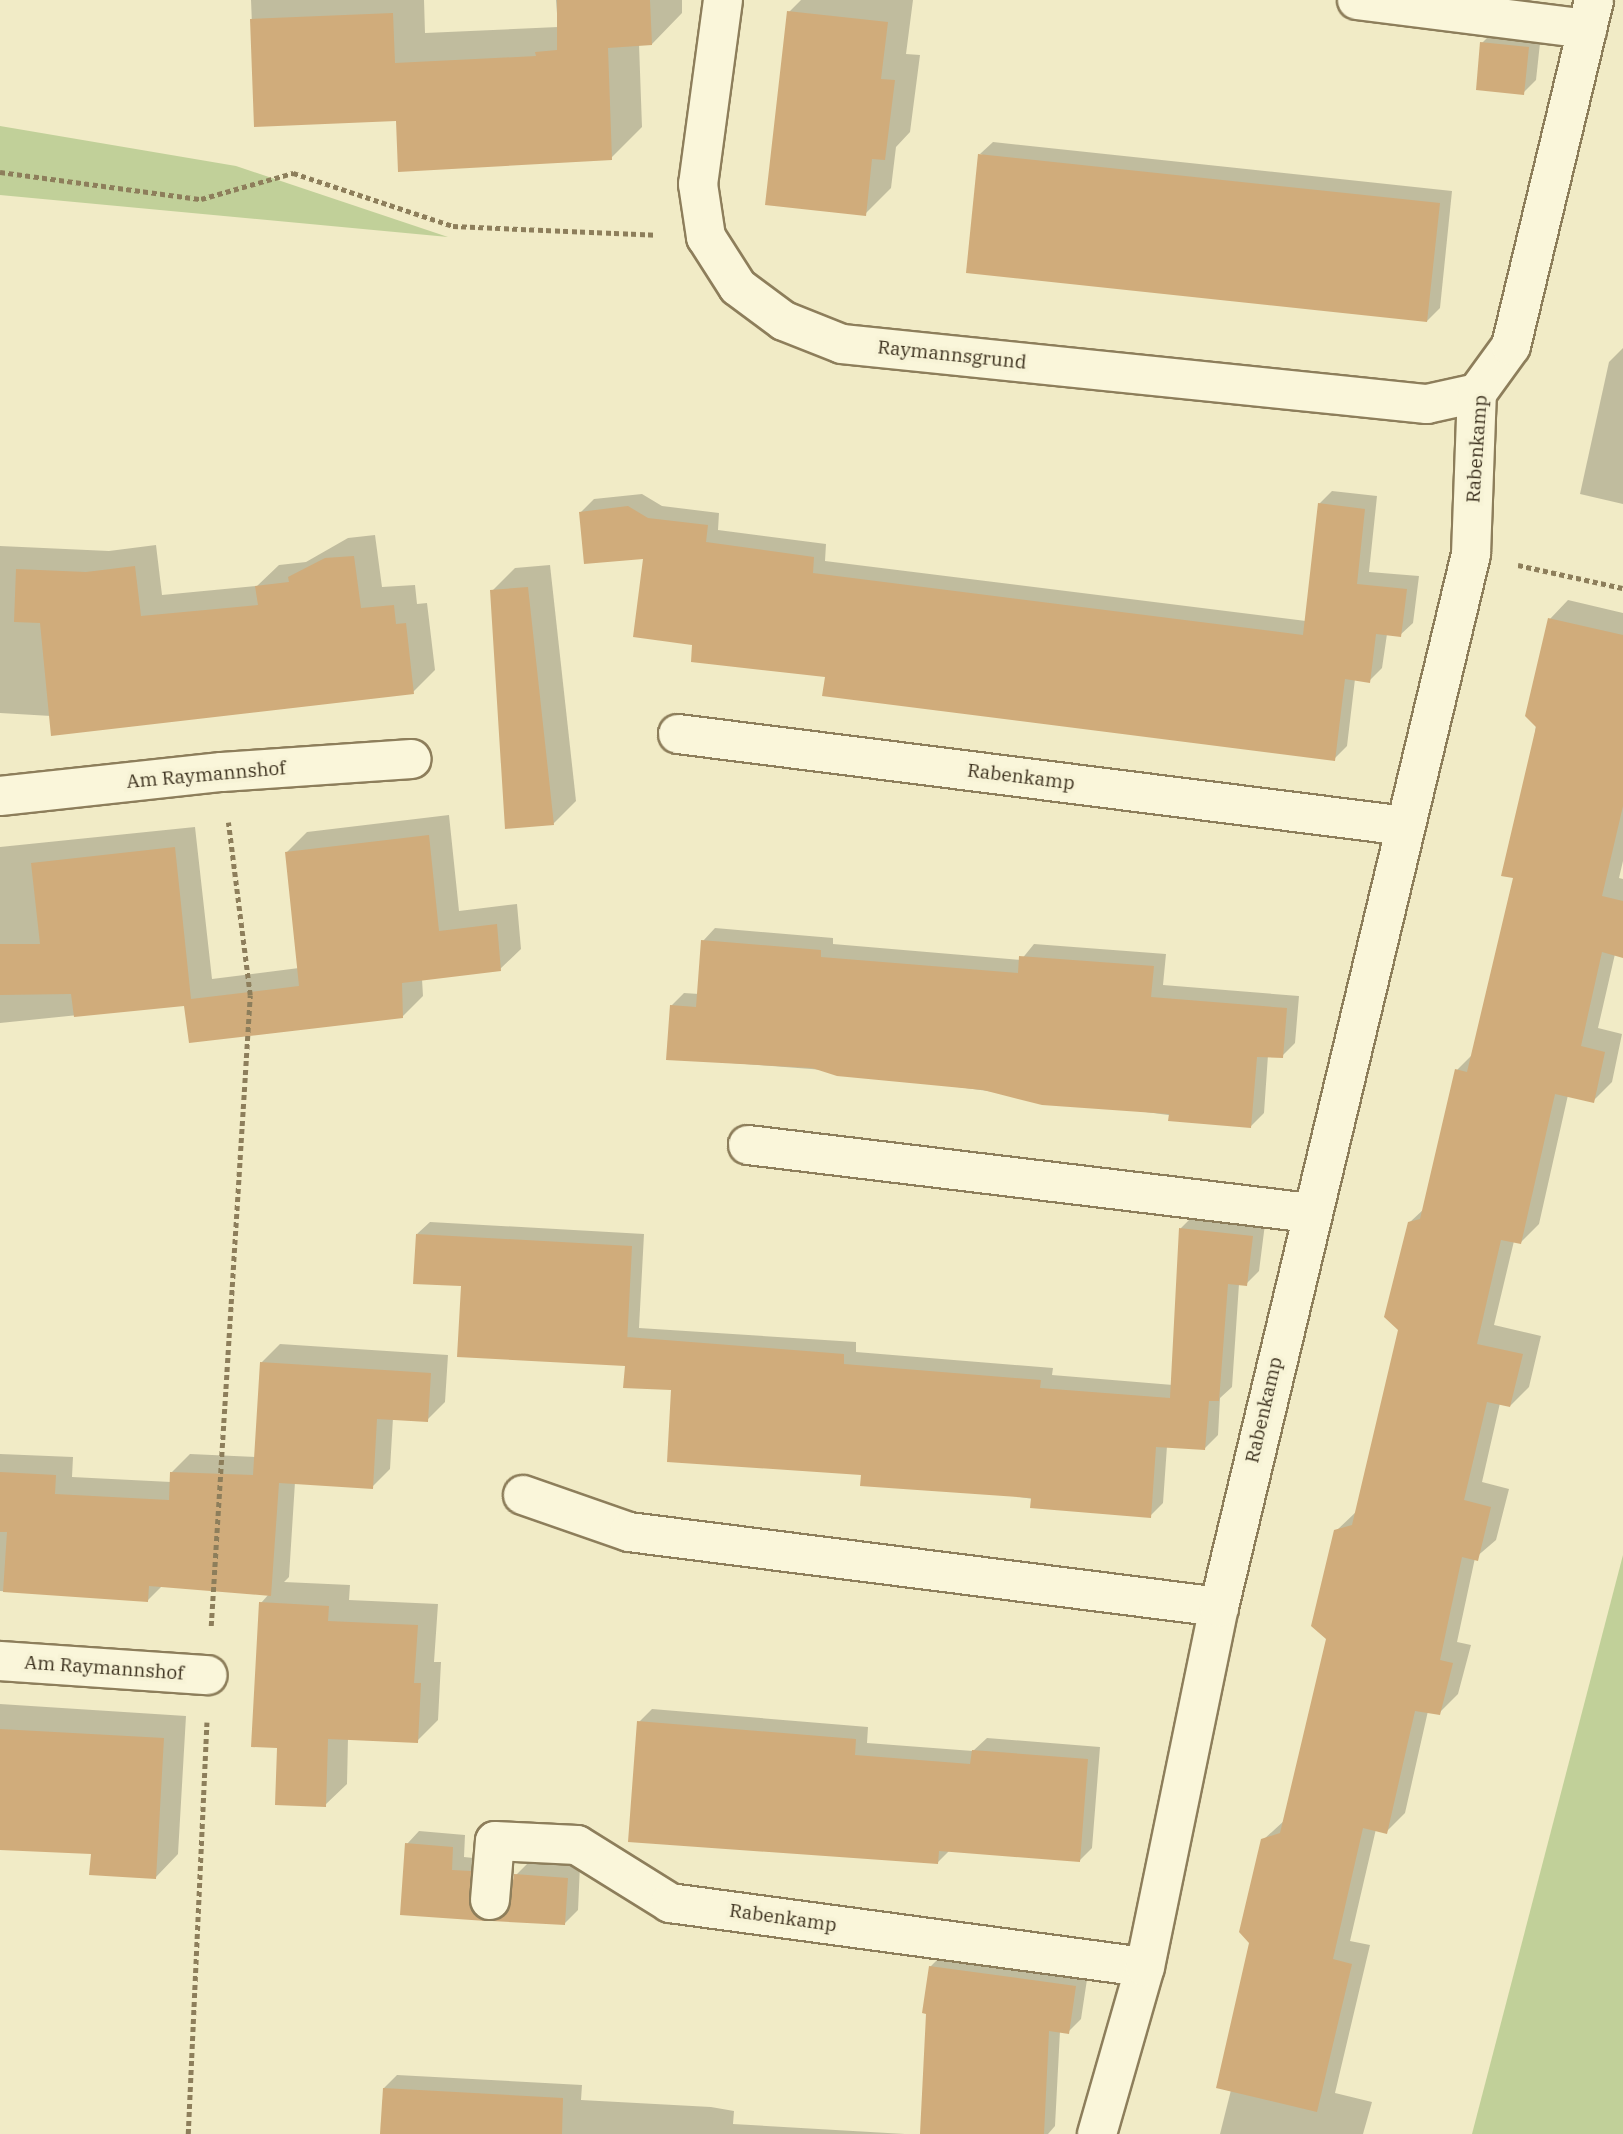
<!DOCTYPE html>
<style>
body{margin:0}
#map{position:relative;width:1623px;height:2134px;overflow:hidden;background:#f1ebc6;font-family:"IBM Plex Serif",serif}
div>[style]{position:absolute}
.green>*{inset:0;background:#c1d099}
.shadow>*{inset:0;background:#0003}
.building>*{inset:0;background:#d0ac7b}
.path>*{height:4.5px;margin-top:-2.25px;transform-origin:0;background:repeating-linear-gradient(90deg,#8d7e5b 0 5px,transparent 0 8.5px)}
.roads{filter:drop-shadow(2px 0 #8d7e5b) drop-shadow(-2px 0 #8d7e5b) drop-shadow(0 2px #8d7e5b) drop-shadow(0 -2px #8d7e5b)}
.minor>*{height:38px;margin:-19px;padding:0 19px;transform-origin:19px;border-radius:19px;background:#faf6da}
span{translate:-50% -50%;white-space:nowrap;text-align:center;line-height:1.15;-webkit-text-stroke:7px #f7f3d6;paint-order:stroke}
.street-label{font-size:19px;color:#3d321f}
</style>
<div id="map">
<div class="green">
<div style="clip-path:polygon(0 126px,236px 166px,448px 237px,0 195px)"></div>
<div style="clip-path:polygon(1623px 1555px,1623px 2134px,1472px 2134px)"></div>
</div>
<div class="shadow">
<div style="clip-path:polygon(251px 0,424px 0,425px 33px,558px 27px,556px 0,682px 0,682px 13px,652px 44px,639px 44px,642px 127px,611px 158px,397px 119px,256px 125px)"></div>
<div style="clip-path:polygon(801px 0,913px 0,906px 54px,920px 55px,910px 132px,896px 147px,891px 188px,865px 214px,789px 12px)"></div>
<div style="clip-path:polygon(1495px 30px,1541px 34px,1536px 80px,1523px 93px,1482px 43px)"></div>
<div style="clip-path:polygon(993px 142px,1452px 191px,1440px 308px,1427px 321px,980px 154px)"></div>
<div style="clip-path:polygon(1623px 348px,1623px 504px,1580px 494px,1609px 362px)"></div>
<div style="clip-path:polygon(1332px 491px,1377px 496px,1369px 572px,1419px 576px,1413px 623px,1400px 635px,1387px 634px,1382px 668px,1369px 681px,1355px 679px,1347px 746px,1334px 759px,827px 676px,694px 643px,645px 557px,581px 512px,594px 499px,642px 494px,662px 506px,719px 513px,718px 530px,826px 544px,825px 561px,1306px 621px,1319px 504px)"></div>
<div style="clip-path:polygon(375px 535px,382px 587px,415px 585px,417px 604px,427px 603px,435px 670px,413px 692px,51px 716px,0 713px,0 546px,109px 551px,156px 545px,162px 595px,257px 586px,279px 565px,306px 562px,348px 538px)"></div>
<div style="clip-path:polygon(550px 565px,576px 801px,553px 824px,492px 591px,515px 568px)"></div>
<div style="clip-path:polygon(1568px 600px,1623px 613px,1623px 861px,1619px 878px,1623px 879px,1623px 956px,1615px 954px,1598px 1028px,1622px 1034px,1612px 1082px,1593px 1101px,1568px 1095px,1539px 1224px,1520px 1243px,1514px 1241px,1494px 1325px,1541px 1336px,1529px 1387px,1510px 1406px,1500px 1403px,1482px 1482px,1509px 1489px,1496px 1540px,1475px 1558px,1457px 1642px,1471px 1645px,1458px 1694px,1439px 1713px,1428px 1711px,1405px 1813px,1386px 1832px,1376px 1829px,1350px 1941px,1370px 1945px,1335px 2093px,1372px 2102px,1363px 2134px,1220px 2134px,1231px 2090px,1263px 1840px,1285px 1820px,1328px 1638px,1336px 1531px,1357px 1511px,1400px 1330px,1410px 1222px,1424px 1209px,1457px 1070px,1474px 1053px,1516px 877px,1550px 619px)"></div>
<div style="clip-path:polygon(449px 815px,459px 911px,517px 904px,521px 949px,500px 969px,422px 979px,423px 996px,402px 1017px,186px 1004px,0 1023px,0 847px,195px 827px,212px 979px,299px 968px,287px 852px,307px 832px)"></div>
<div style="clip-path:polygon(715px 928px,833px 938px,833px 944px,1021px 960px,1034px 944px,1166px 954px,1163px 985px,1299px 996px,1295px 1043px,1282px 1056px,1268px 1055px,1264px 1113px,1251px 1126px,837px 1071px,668px 1058px,671px 1006px,684px 993px,699px 994px,703px 941px)"></div>
<div style="clip-path:polygon(1194px 1215px,1265px 1224px,1259px 1271px,1246px 1284px,1239px 1284px,1232px 1387px,1220px 1398px,1218px 1435px,1205px 1448px,1167px 1446px,1163px 1503px,1150px 1516px,863px 1474px,673px 1389px,462px 1284px,417px 1234px,430px 1222px,644px 1234px,639px 1328px,856px 1342px,856px 1352px,1053px 1368px,1052px 1375px,1173px 1385px,1181px 1228px)"></div>
<div style="clip-path:polygon(280px 1344px,448px 1355px,445px 1402px,427px 1420px,393px 1418px,390px 1469px,372px 1487px,295px 1482px,289px 1577px,284px 1582px,350px 1585px,349px 1600px,438px 1604px,434px 1662px,441px 1662px,438px 1720px,417px 1741px,348px 1738px,347px 1784px,325px 1805px,279px 1747px,261px 1603px,269px 1594px,163px 1585px,148px 1600px,0 1591px,0 1454px,73px 1457px,72px 1477px,171px 1482px,172px 1472px,190px 1454px,256px 1457px,262px 1362px)"></div>
<div style="clip-path:polygon(0 1704px,186px 1716px,178px 1854px,156px 1877px,92px 1853px,0 1848px)"></div>
<div style="clip-path:polygon(652px 1709px,868px 1727px,867px 1743px,973px 1751px,987px 1738px,1100px 1747px,1092px 1848px,1079px 1861px,950px 1850px,937px 1863px,639px 1722px)"></div>
<div style="clip-path:polygon(419px 1831px,465px 1835px,464px 1857px,483px 1859px,497px 1907px,485px 1919px,402px 1914px,407px 1844px)"></div>
<div style="clip-path:polygon(529px 1862px,580px 1865px,578px 1910px,565px 1923px,496px 1920px,511px 1906px,516px 1875px)"></div>
<div style="clip-path:polygon(943px 1954px,1088px 1973px,1081px 2019px,1068px 2032px,1060px 2031px,1055px 2126px,1048px 2134px,922px 2134px,930px 1967px)"></div>
<div style="clip-path:polygon(397px 2075px,582px 2085px,581px 2100px,711px 2107px,734px 2111px,733px 2124px,905px 2134px,382px 2134px,384px 2088px)"></div>
</div>
<div class="building">
<div style="clip-path:polygon(557px 0,650px 0,652px 45px,608px 48px,612px 160px,398px 172px,396px 121px,254px 127px,250px 19px,393px 13px,395px 63px,536px 56px,535px 52px,557px 50px)"></div>
<div style="clip-path:polygon(787px 11px,888px 22px,881px 79px,895px 80px,885px 160px,872px 159px,866px 216px,765px 205px)"></div>
<div style="clip-path:polygon(1480px 42px,1529px 47px,1524px 95px,1476px 90px)"></div>
<div style="clip-path:polygon(978px 154px,1440px 203px,1427px 322px,966px 273px)"></div>
<div style="clip-path:polygon(1318px 503px,1365px 509px,1357px 584px,1407px 589px,1401px 637px,1376px 634px,1370px 683px,1345px 679px,1335px 761px,822px 696px,825px 677px,691px 662px,692px 645px,633px 637px,643px 559px,584px 564px,579px 512px,628px 506px,648px 518px,708px 525px,706px 542px,814px 557px,813px 573px,1303px 635px)"></div>
<div style="clip-path:polygon(354px 556px,361px 608px,394px 605px,396px 624px,406px 623px,414px 694px,51px 736px,40px 623px,14px 622px,16px 569px,86px 572px,135px 566px,141px 616px,258px 605px,255px 586px,289px 582px,288px 577px,325px 558px)"></div>
<div style="clip-path:polygon(528px 587px,554px 825px,505px 829px,490px 590px)"></div>
<div style="clip-path:polygon(1548px 618px,1623px 635px,1623px 806px,1602px 896px,1623px 901px,1623px 958px,1602px 952px,1581px 1046px,1605px 1052px,1594px 1103px,1555px 1094px,1521px 1244px,1501px 1240px,1477px 1344px,1523px 1354px,1510px 1407px,1487px 1402px,1464px 1500px,1491px 1507px,1478px 1561px,1462px 1557px,1440px 1660px,1453px 1663px,1440px 1715px,1415px 1711px,1387px 1834px,1363px 1828px,1333px 1959px,1352px 1964px,1317px 2112px,1216px 2088px,1249px 1943px,1239px 1932px,1261px 1839px,1280px 1833px,1326px 1639px,1311px 1626px,1334px 1530px,1352px 1525px,1398px 1330px,1384px 1317px,1408px 1222px,1420px 1219px,1455px 1069px,1467px 1072px,1513px 878px,1501px 876px,1536px 727px,1525px 716px)"></div>
<div style="clip-path:polygon(429px 835px,439px 931px,497px 924px,501px 971px,402px 983px,403px 1018px,189px 1043px,184px 1006px,74px 1017px,71px 994px,0 995px,0 944px,40px 944px,31px 863px,175px 847px,191px 999px,299px 986px,285px 852px)"></div>
<div style="clip-path:polygon(701px 940px,821px 950px,821px 957px,1018px 973px,1019px 956px,1154px 966px,1151px 997px,1287px 1008px,1283px 1058px,1257px 1057px,1251px 1128px,1168px 1121px,1169px 1114px,1042px 1105px,983px 1090px,837px 1076px,812px 1068px,666px 1060px,670px 1005px,696px 1007px)"></div>
<div style="clip-path:polygon(1179px 1228px,1253px 1236px,1247px 1286px,1228px 1284px,1219px 1401px,1202px 1401px,1209px 1401px,1205px 1450px,1156px 1447px,1151px 1518px,1030px 1508px,1031px 1498px,860px 1486px,861px 1475px,667px 1462px,671px 1390px,623px 1388px,625px 1366px,457px 1357px,461px 1286px,413px 1284px,416px 1234px,632px 1246px,627px 1344px,627px 1337px,844px 1354px,844px 1364px,1041px 1380px,1040px 1388px,1170px 1398px)"></div>
<div style="clip-path:polygon(260px 1362px,431px 1373px,428px 1422px,377px 1419px,373px 1489px,279px 1483px,271px 1596px,149px 1586px,148px 1602px,3px 1592px,7px 1532px,0 1532px,0 1472px,56px 1475px,55px 1494px,169px 1500px,170px 1472px,253px 1475px)"></div>
<div style="clip-path:polygon(259px 1602px,329px 1606px,328px 1621px,418px 1625px,414px 1683px,421px 1683px,418px 1743px,328px 1739px,326px 1807px,275px 1805px,277px 1748px,251px 1747px)"></div>
<div style="clip-path:polygon(637px 1721px,856px 1739px,855px 1755px,970px 1764px,972px 1750px,1088px 1759px,1080px 1862px,939px 1851px,938px 1864px,628px 1842px)"></div>
<div style="clip-path:polygon(0 1729px,164px 1738px,156px 1879px,89px 1875px,91px 1854px,0 1850px)"></div>
<div style="clip-path:polygon(405px 1843px,453px 1847px,452px 1870px,471px 1871px,470px 1909px,486px 1921px,400px 1915px)"></div>
<div style="clip-path:polygon(514px 1874px,568px 1878px,565px 1925px,492px 1921px,508px 1912px)"></div>
<div style="clip-path:polygon(929px 1966px,1076px 1986px,1069px 2034px,1049px 2031px,1044px 2134px,920px 2134px,926px 2014px,922px 2013px)"></div>
<div style="clip-path:polygon(383px 2088px,563px 2098px,562px 2134px,380px 2134px)"></div>
</div>
<div class="path">
<div style="left:0;top:172px;width:203px;rotate:7.7deg"></div>
<div style="left:201px;top:199px;width:96px;rotate:-15.8deg"></div>
<div style="left:293px;top:173px;width:169px;rotate:18.3deg"></div>
<div style="left:453px;top:226px;width:203px;rotate:2.5deg"></div>
<div style="left:1518px;top:565px;width:107px;rotate:12.4deg"></div>
<div style="left:211px;top:1626px;width:632px;rotate:-86.46deg"></div>
<div style="left:250px;top:995px;width:174px;rotate:-97.2deg"></div>
<div style="left:188px;top:2134px;width:412px;rotate:-87.4deg"></div>
</div>
<div class="roads">
<div class="minor">
<div style="left:723px;top:0;width:186px;rotate:97.7deg"></div>
<div style="left:698px;top:184px;width:54px;rotate:81.4deg"></div>
<div style="left:706px;top:237px;width:59px;rotate:57.4deg"></div>
<div style="left:738px;top:287px;width:57px;rotate:36.5deg"></div>
<div style="left:784px;top:321px;width:62px;rotate:21.6deg"></div>
<div style="left:842px;top:344px;width:588px;rotate:5.86deg"></div>
<div style="left:1427px;top:404px;width:51px;rotate:-12.4deg"></div>
<div style="left:1357px;top:0;width:232px;rotate:7.2deg"></div>
<div style="left:678px;top:734px;width:733px;rotate:7.21deg"></div>
<div style="left:0;top:796px;width:223px;rotate:-6.2deg"></div>
<div style="left:222px;top:772px;width:190px;rotate:-3.9deg"></div>
<div style="left:748px;top:1145px;width:566px;rotate:6.9deg"></div>
<div style="left:523px;top:1495px;width:112px;rotate:19.2deg"></div>
<div style="left:629px;top:1532px;width:595px;rotate:7.24deg"></div>
<div style="left:0;top:1661px;width:208px;rotate:3.9deg"></div>
<div style="left:490px;top:1900px;width:59px;rotate:-85.2deg"></div>
<div style="left:495px;top:1841px;width:82px;rotate:2.8deg"></div>
<div style="left:577px;top:1845px;width:110px;rotate:31.9deg"></div>
<div style="left:670px;top:1903px;width:479px;rotate:7.7deg"></div>
<div style="left:1097px;top:2134px;width:174px;rotate:-74deg"></div>
<div style="left:1145px;top:1967px;width:368px;rotate:-78.4deg"></div>
<div style="left:1219px;top:1607px;width:1083px;rotate:-76.54deg"></div>
<div style="left:1471px;top:554px;width:161px;rotate:-87.9deg"></div>
<div style="left:1477px;top:393px;width:58px;rotate:-54.1deg"></div>
<div style="left:1511px;top:346px;width:356px;rotate:-76.5deg"></div>
</div>
</div>
<div class="street-label">
<span style="left:952px;top:355px;rotate:6deg">Raymannsgrund</span>
<span style="left:1477px;top:449px;rotate:-86deg">Rabenkamp</span>
<span style="left:206px;top:775px;rotate:-5deg">Am Raymannshof</span>
<span style="left:1021px;top:777px;rotate:7deg">Rabenkamp</span>
<span style="left:1264px;top:1410px;rotate:-77deg">Rabenkamp</span>
<span style="left:104px;top:1668px;rotate:4deg">Am Raymannshof</span>
<span style="left:783px;top:1918px;rotate:8deg">Rabenkamp</span>
</div>
</div>
